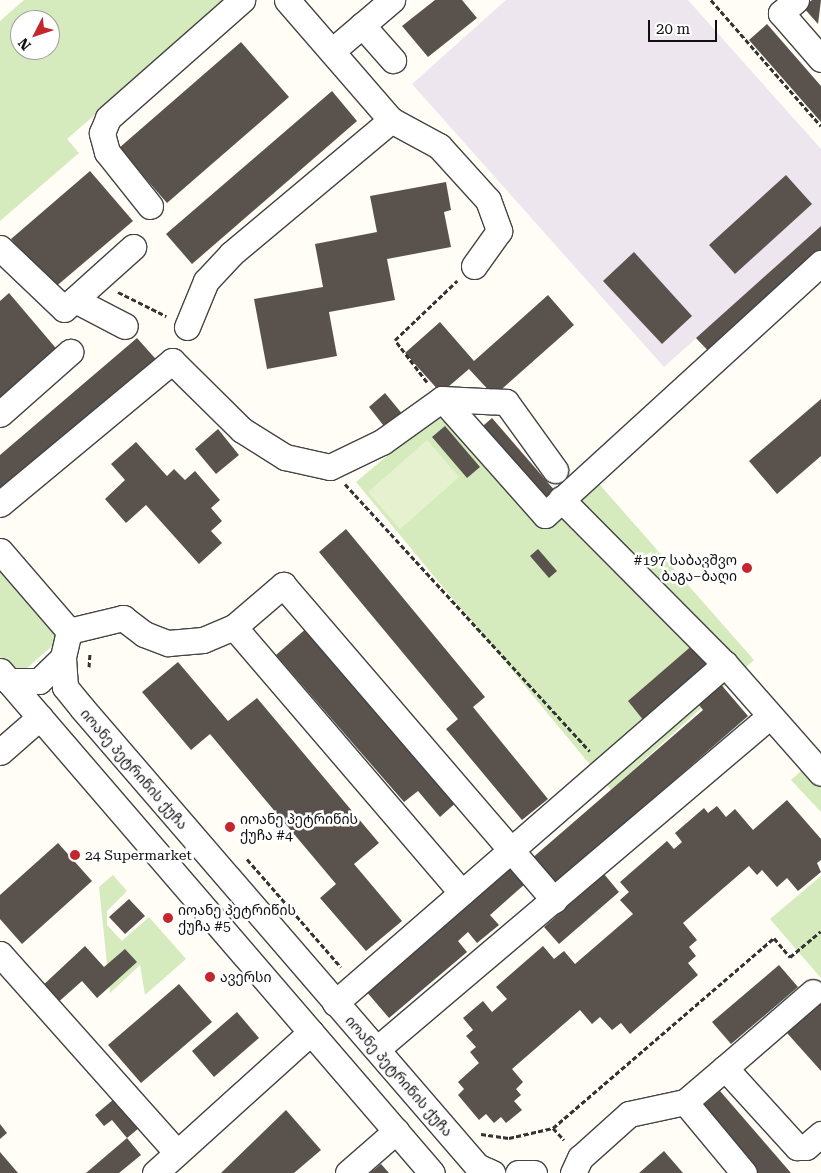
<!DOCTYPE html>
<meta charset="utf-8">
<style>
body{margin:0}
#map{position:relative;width:821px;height:1173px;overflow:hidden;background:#fffdf5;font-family:"Roboto Serif","Noto Sans Georgian",serif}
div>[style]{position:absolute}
.industrial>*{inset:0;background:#eee6ef}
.green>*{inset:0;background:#d5ebbd}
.pitch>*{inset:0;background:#e6f2cf}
.building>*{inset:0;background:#5a524d}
.path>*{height:3px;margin-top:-1.5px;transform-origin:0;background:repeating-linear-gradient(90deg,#333 0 5px,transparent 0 7.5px)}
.roads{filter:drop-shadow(1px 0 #444) drop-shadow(-1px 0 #444) drop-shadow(0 1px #444) drop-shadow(0 -1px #444)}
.minor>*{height:25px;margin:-12.5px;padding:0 12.5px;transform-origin:12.5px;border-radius:12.5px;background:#fff}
.dots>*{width:14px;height:14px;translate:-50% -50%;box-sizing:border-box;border:2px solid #fff;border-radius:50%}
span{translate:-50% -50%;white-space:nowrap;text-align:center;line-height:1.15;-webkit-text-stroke:5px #fff;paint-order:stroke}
.poi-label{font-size:14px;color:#111}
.right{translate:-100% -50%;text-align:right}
.left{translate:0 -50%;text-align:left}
.street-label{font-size:14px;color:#111}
.north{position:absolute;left:10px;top:10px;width:50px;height:50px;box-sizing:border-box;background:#fff;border:1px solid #a0a0a0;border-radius:50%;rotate:229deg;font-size:14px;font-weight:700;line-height:20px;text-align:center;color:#111}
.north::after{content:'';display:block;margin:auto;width:18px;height:22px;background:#c4262e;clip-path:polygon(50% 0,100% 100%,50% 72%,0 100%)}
.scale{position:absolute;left:648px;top:20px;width:69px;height:22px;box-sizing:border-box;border:2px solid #111;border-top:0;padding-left:6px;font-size:15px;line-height:18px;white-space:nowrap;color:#111;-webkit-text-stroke:4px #fff;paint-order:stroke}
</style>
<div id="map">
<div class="industrial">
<div style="clip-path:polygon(506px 0,688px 0,821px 149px,821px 226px,664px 367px,412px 84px)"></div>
</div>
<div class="green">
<div style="clip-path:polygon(evenodd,24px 0,227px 0,67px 139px,79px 153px,0 221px,0 21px,24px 0,20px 20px,50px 20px,50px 50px,20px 50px,20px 20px)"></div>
<div style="clip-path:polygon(445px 407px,543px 522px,593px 477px,754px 660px,611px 790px,356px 482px)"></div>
<div style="clip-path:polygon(0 564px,53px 625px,56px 635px,53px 645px,26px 669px,16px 670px,0 657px)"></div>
<div style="clip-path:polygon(821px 753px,821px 812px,791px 780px)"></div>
<div style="clip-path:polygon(113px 875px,127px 891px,107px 911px,107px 925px,122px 941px,149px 917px,186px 959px,145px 995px,140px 965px,110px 993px,99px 887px)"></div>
<div style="clip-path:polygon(821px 876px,821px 978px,770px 919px)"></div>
</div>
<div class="pitch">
<div style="clip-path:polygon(427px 440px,459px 477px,400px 529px,368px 492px)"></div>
</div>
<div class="building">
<div style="clip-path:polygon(435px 0,462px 0,477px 18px,428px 57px,402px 26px)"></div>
<div style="clip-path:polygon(812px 0,821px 0,818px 24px,803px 7px)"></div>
<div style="clip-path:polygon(767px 24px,821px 86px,821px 122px,749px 40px)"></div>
<div style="clip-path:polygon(241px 42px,289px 97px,167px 203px,119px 148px)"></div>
<div style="clip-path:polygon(332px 91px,357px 121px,192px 264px,166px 234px)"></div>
<div style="clip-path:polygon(90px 171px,133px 221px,53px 289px,11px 239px)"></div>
<div style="clip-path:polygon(786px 175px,812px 204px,735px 274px,709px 245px)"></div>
<div style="clip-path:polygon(446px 182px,451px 210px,444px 212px,451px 247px,387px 259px,395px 300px,329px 312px,337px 356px,267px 369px,254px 299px,323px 287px,315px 244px,377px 232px,370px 196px)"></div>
<div style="clip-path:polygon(821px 226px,821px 257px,712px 355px,696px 338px)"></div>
<div style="clip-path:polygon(634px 252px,692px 316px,662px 344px,603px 281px)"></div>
<div style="clip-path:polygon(9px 293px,60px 353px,0 405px,0 301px)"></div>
<div style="clip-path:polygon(548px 295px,574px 325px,494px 396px,469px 369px,441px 393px,405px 353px,440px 322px,474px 361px)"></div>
<div style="clip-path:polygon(137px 338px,161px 365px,60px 451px,54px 443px,0 489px,0 455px)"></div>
<div style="clip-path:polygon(385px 393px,404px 416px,387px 430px,369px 407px)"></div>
<div style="clip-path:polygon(821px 399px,821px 456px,777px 494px,749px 461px)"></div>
<div style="clip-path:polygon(492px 418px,556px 492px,540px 506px,476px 432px)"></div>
<div style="clip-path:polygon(445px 426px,480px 467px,467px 478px,432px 437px)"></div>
<div style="clip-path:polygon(218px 429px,239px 455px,216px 474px,195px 449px)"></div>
<div style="clip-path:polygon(136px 442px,167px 476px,174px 469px,185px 480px,195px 471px,220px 500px,211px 508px,222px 521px,211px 531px,222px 543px,199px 564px,146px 505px,126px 523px,105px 499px,125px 480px,111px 464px)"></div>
<div style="clip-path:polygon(346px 529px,485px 697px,473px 707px,548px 799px,522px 820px,446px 729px,458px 719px,319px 552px)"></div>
<div style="clip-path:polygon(538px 549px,557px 571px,549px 578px,530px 556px)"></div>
<div style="clip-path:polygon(308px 627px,459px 800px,440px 817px,418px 791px,404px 802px,276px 655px)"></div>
<div style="clip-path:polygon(695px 643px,711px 662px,644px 721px,628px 701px)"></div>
<div style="clip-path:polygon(178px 662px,228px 721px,257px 698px,379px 843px,354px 864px,402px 921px,366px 951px,320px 898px,336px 884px,210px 734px,191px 750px,142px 692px)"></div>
<div style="clip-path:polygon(718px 681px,748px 716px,553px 886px,530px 860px,703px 710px,695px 700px)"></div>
<div style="clip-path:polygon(787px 800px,821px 839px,821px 860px,817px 863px,821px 872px,798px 891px,787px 878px,777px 887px,762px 870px,757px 875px,749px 866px,683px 923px,697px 940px,689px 947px,696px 956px,688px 963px,698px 975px,630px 1034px,621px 1023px,612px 1030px,600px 1017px,592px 1024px,580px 1010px,512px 1069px,523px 1082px,516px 1089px,521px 1095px,514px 1101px,522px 1110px,506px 1123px,501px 1117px,494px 1123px,486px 1114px,479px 1120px,458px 1095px,464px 1089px,458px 1082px,479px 1063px,470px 1052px,476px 1047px,466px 1036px,473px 1030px,463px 1018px,483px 1001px,492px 1012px,507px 999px,496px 987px,543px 946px,554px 959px,564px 951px,575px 964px,633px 914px,620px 900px,629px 892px,620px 882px,667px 841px,674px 849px,682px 842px,675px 833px,704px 808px,708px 813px,717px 806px,726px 817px,735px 809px,753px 830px)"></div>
<div style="clip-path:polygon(58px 843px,92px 881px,22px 944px,0 919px,0 895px)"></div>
<div style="clip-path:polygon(511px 867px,525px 884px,490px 915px,499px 925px,477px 943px,468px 932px,458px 941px,467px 952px,389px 1018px,360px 984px)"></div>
<div style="clip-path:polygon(604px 874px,619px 892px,559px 944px,544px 927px)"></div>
<div style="clip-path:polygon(129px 899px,145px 916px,125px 934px,109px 917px)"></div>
<div style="clip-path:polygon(85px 946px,104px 967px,125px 949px,137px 962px,97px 998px,82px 981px,55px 1005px,40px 988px)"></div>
<div style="clip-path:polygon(779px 965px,798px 987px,731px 1044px,712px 1022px)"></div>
<div style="clip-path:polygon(179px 984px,212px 1022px,141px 1083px,108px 1045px)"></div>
<div style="clip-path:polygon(821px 1003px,821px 1071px,787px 1033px)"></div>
<div style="clip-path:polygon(237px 1012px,259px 1038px,214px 1077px,192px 1051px)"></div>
<div style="clip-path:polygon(720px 1091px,791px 1173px,757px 1173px,700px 1108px)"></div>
<div style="clip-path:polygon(114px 1099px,139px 1128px,127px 1138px,112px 1120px,104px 1126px,95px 1115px)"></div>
<div style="clip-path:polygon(286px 1110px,321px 1150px,294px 1173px,221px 1173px)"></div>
<div style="clip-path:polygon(0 1124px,7px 1133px,0 1139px)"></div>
<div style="clip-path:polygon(127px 1138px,141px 1155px,119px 1173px,86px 1173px)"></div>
<div style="clip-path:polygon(664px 1151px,683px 1173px,639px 1173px)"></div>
<div style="clip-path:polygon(0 1152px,18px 1173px,0 1173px)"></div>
<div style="clip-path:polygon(381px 1164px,389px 1173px,370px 1173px)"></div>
</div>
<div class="path">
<div style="left:711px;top:0;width:167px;rotate:48.9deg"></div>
<div style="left:118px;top:292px;width:54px;rotate:26.6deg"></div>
<div style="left:427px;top:382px;width:53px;rotate:-127.3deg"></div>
<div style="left:395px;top:340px;width:86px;rotate:-43.6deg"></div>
<div style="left:345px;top:484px;width:362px;rotate:47.5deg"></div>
<div style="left:89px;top:667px;width:13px;rotate:-86deg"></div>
<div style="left:247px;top:859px;width:143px;rotate:49deg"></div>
<div style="left:553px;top:1128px;width:16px;rotate:47deg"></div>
<div style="left:481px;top:1134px;width:28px;rotate:8deg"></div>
<div style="left:509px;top:1138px;width:45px;rotate:-12.8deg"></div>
<div style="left:553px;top:1128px;width:291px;rotate:-40.7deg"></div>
<div style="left:774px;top:938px;width:25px;rotate:50deg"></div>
<div style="left:790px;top:957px;width:40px;rotate:-40deg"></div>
</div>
<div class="roads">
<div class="minor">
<div style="left:287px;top:0;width:159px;rotate:49.1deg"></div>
<div style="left:796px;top:0;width:20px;rotate:139deg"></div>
<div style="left:781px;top:13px;width:61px;rotate:49deg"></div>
<div style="left:362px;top:25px;width:47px;rotate:48.5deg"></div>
<div style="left:332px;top:51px;width:79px;rotate:-40.4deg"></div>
<div style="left:150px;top:206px;width:69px;rotate:-128.5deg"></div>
<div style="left:107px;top:152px;width:20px;rotate:-105deg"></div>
<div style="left:102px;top:133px;width:16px;rotate:-68deg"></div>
<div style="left:108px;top:118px;width:179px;rotate:-41.4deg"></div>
<div style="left:0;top:248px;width:88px;rotate:43.6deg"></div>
<div style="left:64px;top:309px;width:93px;rotate:-41.9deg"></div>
<div style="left:75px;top:300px;width:56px;rotate:27.5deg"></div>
<div style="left:187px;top:327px;width:50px;rotate:-67.6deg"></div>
<div style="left:206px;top:281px;width:37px;rotate:-47deg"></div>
<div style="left:231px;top:254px;width:209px;rotate:-39.9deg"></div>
<div style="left:391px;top:120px;width:55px;rotate:28.4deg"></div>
<div style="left:439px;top:146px;width:73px;rotate:47.8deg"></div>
<div style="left:488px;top:200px;width:33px;rotate:70deg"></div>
<div style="left:499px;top:231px;width:43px;rotate:125.5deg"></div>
<div style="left:442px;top:399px;width:155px;rotate:48.4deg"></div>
<div style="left:545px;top:515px;width:374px;rotate:-42.4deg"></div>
<div style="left:0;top:414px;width:94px;rotate:-41.5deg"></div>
<div style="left:561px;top:499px;width:233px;rotate:45.2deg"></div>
<div style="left:725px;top:664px;width:145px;rotate:48.6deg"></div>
<div style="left:0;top:504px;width:224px;rotate:-39.7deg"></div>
<div style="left:172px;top:361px;width:98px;rotate:44.6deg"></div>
<div style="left:242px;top:430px;width:51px;rotate:32.1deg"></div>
<div style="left:285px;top:457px;width:46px;rotate:12.5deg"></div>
<div style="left:330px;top:467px;width:58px;rotate:-25.7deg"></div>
<div style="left:382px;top:442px;width:74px;rotate:-35.6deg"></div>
<div style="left:442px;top:399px;width:64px;rotate:2.7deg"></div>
<div style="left:506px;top:402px;width:84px;rotate:54.2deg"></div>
<div style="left:0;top:551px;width:106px;rotate:49.2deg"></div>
<div style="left:69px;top:631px;width:28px;rotate:103deg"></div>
<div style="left:63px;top:658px;width:29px;rotate:86deg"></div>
<div style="left:65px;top:687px;width:27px;rotate:51deg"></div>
<div style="left:82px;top:708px;width:605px;rotate:49.22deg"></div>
<div style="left:477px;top:1166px;width:17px;rotate:25deg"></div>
<div style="left:234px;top:627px;width:350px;rotate:49.4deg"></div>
<div style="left:69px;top:631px;width:56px;rotate:-13.5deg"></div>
<div style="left:123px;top:618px;width:26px;rotate:37deg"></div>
<div style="left:144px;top:634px;width:26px;rotate:21deg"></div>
<div style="left:168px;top:643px;width:35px;rotate:-5deg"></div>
<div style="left:203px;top:640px;width:34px;rotate:-23deg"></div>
<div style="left:234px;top:627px;width:65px;rotate:-40.6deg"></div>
<div style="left:283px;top:585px;width:416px;rotate:49.3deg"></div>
<div style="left:0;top:671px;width:662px;rotate:49.29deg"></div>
<div style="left:8px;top:681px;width:31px"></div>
<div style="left:39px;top:681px;width:33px;rotate:-44deg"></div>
<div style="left:0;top:752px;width:53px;rotate:-41.2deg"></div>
<div style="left:0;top:954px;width:266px;rotate:48.3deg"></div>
<div style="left:335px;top:1003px;width:517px;rotate:-41deg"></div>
<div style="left:377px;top:1049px;width:515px;rotate:-40.28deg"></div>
<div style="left:725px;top:1068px;width:116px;rotate:-40.8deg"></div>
<div style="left:685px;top:1102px;width:92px;rotate:50.3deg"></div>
<div style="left:155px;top:1173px;width:210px;rotate:-42.1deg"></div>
<div style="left:348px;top:1173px;width:64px;rotate:-41.2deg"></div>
<div style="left:518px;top:1173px;width:16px"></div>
<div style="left:573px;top:1173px;width:17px;rotate:-65deg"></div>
<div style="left:580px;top:1158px;width:66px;rotate:-41.9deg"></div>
<div style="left:629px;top:1114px;width:57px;rotate:-12.1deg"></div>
<div style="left:685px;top:1102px;width:52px;rotate:-40.4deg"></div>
<div style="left:725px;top:1068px;width:107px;rotate:47.7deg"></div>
<div style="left:797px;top:1147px;width:9px"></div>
<div style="left:806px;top:1147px;width:20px;rotate:-41deg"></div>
</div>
</div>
<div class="dots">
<div style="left:747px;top:568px;background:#c4262e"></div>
<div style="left:230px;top:827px;background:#c4262e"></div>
<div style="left:75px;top:855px;background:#c4262e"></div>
<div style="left:168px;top:918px;background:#c4262e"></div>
<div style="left:210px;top:977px;background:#c4262e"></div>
</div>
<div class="poi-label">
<span class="right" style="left:737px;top:568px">#197 საბავშვო<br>ბაგა–ბაღი</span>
<span class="left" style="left:240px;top:827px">იოანე პეტრიწის<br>ქუჩა #4</span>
<span class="left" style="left:85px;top:855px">24 Supermarket</span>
<span class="left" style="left:178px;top:918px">იოანე პეტრიწის<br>ქუჩა #5</span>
<span class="left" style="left:220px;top:977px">ავერსი</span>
</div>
<div class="street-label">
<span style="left:134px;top:769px;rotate:49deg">იოანე პეტრიწის ქუჩა</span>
<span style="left:399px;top:1076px;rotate:49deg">იოანე პეტრიწის ქუჩა</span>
</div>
<div class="north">N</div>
<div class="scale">20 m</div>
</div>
